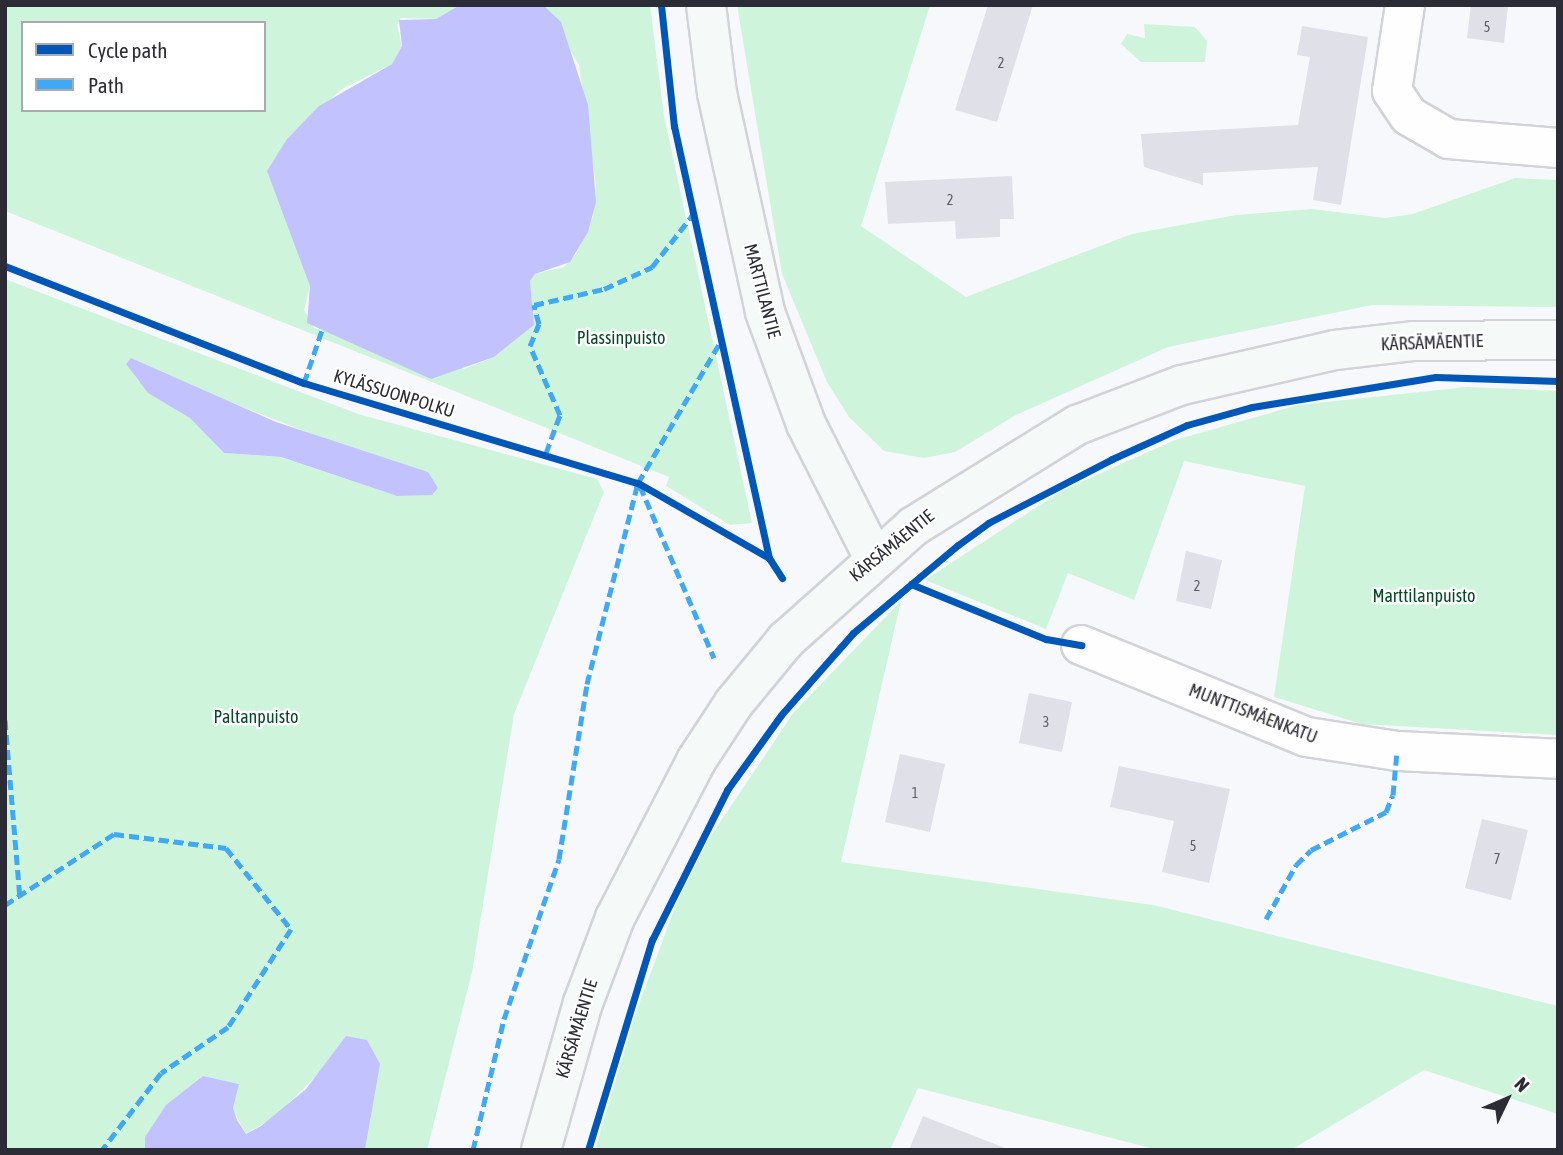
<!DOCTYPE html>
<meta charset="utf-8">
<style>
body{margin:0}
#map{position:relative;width:1563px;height:1155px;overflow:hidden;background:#f7f8fb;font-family:"Asap Condensed",sans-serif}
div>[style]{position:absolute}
.green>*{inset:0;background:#cef5db}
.water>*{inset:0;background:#c2c3fe}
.building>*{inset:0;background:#e0e0e9}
.roads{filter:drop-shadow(2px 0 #d2d3d9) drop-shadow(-2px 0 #d2d3d9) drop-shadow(0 2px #d2d3d9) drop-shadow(0 -2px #d2d3d9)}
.street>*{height:38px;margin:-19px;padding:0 19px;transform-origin:19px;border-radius:19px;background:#fefefe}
.secondary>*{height:38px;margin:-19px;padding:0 19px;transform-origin:19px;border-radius:19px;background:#f5f9f7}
.quiet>*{height:5px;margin-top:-2.5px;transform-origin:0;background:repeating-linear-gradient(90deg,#3fa9f5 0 10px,transparent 0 15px)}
.cycleway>*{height:7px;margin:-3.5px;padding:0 3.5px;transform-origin:3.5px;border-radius:3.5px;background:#0057b8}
span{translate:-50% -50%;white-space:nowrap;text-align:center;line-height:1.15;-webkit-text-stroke:5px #fff;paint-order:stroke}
.number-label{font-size:14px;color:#5c5c66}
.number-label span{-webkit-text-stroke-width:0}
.street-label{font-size:18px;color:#2c2c36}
.park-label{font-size:18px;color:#064a26}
.frame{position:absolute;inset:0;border:7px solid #2c2c36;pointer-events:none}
.legend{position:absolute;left:21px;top:21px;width:245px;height:91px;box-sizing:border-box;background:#fff;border:2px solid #ababaf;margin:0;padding:9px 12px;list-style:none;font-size:21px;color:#2c2c36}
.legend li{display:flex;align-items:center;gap:14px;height:35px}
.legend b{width:35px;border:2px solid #ababaf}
.north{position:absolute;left:1472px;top:1064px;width:70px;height:70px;-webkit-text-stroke:5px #fff;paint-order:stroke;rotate:46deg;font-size:19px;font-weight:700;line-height:28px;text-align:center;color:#2c2c36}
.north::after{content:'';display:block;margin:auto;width:24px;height:32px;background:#2c2c36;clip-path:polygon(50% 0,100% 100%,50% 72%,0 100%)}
</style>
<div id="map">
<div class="green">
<div style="clip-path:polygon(evenodd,5px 5px,460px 5px,436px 19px,401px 18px,397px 25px,402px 46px,392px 64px,342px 89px,287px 139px,310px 286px,304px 310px,314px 328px,464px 369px,494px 357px,534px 325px,530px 281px,535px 274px,564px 267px,576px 254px,593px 217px,596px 186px,579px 65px,543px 5px,650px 5px,664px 116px,752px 523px,730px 525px,666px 486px,669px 477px,5px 211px,5px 5px,23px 23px,264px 23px,264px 110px,23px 110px,23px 23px)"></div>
<div style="clip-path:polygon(737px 5px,930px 5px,861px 226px,966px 297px,1132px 234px,1236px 215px,1312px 209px,1385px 218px,1413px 214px,1515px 178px,1558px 180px,1558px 307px,1372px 305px,1168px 347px,1016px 415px,955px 452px,924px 458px,884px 451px,849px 417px,827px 382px,782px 274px)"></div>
<div style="clip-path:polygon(1144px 24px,1195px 27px,1207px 41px,1205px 62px,1141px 62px,1121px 44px,1127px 34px,1145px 38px)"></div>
<div style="clip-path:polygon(evenodd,5px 279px,358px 414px,597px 479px,604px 492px,514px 714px,472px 972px,427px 1150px,365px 1150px,371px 1118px,318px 1074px,276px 1116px,246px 1134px,232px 1108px,239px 1084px,203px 1076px,145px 1137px,145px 1150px,5px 1150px,5px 279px,126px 362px,372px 457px,428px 472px,434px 494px,397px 496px,280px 457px,224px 453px,190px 417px,138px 381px,126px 362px)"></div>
<div style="clip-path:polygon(1467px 387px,1558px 391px,1558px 735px,1362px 724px,1274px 697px,1305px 486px,1184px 461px,1134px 600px,1068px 573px,1046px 629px,925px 580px,1063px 490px,1175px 440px,1298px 405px)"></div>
<div style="clip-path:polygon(901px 601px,841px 862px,1153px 905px,1558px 1006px,1558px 1114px,1424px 1070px,1291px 1150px,1158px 1150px,918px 1088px,890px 1150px,595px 1150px,635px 1015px,677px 902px,708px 840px,794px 712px)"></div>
</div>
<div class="water">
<div style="clip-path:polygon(460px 5px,543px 5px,561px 22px,588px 105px,596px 202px,588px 232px,570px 262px,535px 274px,530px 281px,534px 325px,494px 357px,431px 379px,307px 323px,310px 286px,267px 171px,287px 139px,319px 106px,392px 64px,402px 46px,399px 20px,436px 19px)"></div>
<div style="clip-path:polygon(131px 358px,276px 422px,428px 472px,438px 488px,432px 495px,397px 496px,281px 457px,224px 453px,190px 418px,148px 393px,126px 364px)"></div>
<div style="clip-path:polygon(346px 1036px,367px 1040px,380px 1064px,365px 1150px,145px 1150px,145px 1137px,166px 1105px,203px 1076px,239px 1084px,233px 1108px,237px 1120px,246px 1134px,261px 1126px,306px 1089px)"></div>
</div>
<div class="building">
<div style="clip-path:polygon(988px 5px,1033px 5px,997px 122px,955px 110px)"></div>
<div style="clip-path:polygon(1471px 5px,1508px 5px,1504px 43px,1467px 38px)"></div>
<div style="clip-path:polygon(1302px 26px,1368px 37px,1341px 205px,1313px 200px,1318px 167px,1203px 173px,1203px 185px,1144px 167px,1141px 134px,1298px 125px,1310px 57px,1297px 55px)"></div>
<div style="clip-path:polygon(1012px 176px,1014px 219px,1000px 219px,1000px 237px,956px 239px,955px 221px,888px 224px,885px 182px)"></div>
<div style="clip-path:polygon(1186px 551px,1222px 560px,1211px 609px,1176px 601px)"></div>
<div style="clip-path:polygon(1029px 693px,1072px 702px,1062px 752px,1019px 743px)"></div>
<div style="clip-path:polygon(900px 754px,945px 764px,930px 832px,885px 822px)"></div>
<div style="clip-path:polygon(1119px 766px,1230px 789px,1209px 883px,1162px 872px,1174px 821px,1110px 807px)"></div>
<div style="clip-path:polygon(1482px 819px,1528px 830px,1511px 900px,1465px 888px)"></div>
<div style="clip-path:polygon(923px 1116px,1005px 1148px,1005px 1150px,909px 1150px)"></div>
</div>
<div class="roads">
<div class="street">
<div style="left:1405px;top:5px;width:87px;rotate:98.6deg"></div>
<div style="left:1392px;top:91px;width:30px;rotate:56deg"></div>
<div style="left:1409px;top:116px;width:46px;rotate:29.9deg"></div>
<div style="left:1449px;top:139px;width:109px;rotate:4.7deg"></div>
<div style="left:1081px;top:645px;width:244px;rotate:22.2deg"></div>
<div style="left:1307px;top:737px;width:91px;rotate:8.8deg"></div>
<div style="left:1397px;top:751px;width:161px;rotate:2.8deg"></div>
</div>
<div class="secondary">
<div style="left:706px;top:5px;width:89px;rotate:82.9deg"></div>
<div style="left:717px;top:93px;width:224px;rotate:77.6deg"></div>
<div style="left:765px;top:312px;width:119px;rotate:69.9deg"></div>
<div style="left:806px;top:424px;width:150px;rotate:63.1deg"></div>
<div style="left:541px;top:1150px;width:153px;rotate:-74.1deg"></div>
<div style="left:583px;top:1003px;width:91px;rotate:-69.4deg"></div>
<div style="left:615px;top:918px;width:177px;rotate:-62.7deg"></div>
<div style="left:696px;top:761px;width:69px;rotate:-56.8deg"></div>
<div style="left:734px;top:703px;width:82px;rotate:-50.5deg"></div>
<div style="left:786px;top:640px;width:171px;rotate:-41.7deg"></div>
<div style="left:914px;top:526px;width:192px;rotate:-31.8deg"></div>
<div style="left:1077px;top:425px;width:112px;rotate:-20.9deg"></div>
<div style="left:1182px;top:385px;width:157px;rotate:-12.9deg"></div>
<div style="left:1335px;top:350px;width:80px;rotate:-6.5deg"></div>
<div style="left:1414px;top:341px;width:144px;rotate:-0.4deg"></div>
</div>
</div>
<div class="quiet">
<div style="left:304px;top:383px;width:56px;rotate:-71.2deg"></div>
<div style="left:546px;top:453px;width:40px;rotate:-69.8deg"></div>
<div style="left:560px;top:415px;width:75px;rotate:-113.5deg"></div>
<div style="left:530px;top:346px;width:24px;rotate:-68deg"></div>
<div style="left:539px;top:324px;width:20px;rotate:-105deg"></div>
<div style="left:534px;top:305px;width:72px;rotate:-12.9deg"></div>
<div style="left:604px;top:289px;width:53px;rotate:-24.6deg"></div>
<div style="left:652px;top:267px;width:70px;rotate:-52deg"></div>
<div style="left:640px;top:486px;width:187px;rotate:66.7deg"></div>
<div style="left:5px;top:720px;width:178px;rotate:85.2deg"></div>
<div style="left:5px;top:905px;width:130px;rotate:-33.1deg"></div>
<div style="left:114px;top:834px;width:113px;rotate:7.1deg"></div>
<div style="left:226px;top:848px;width:104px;rotate:51.3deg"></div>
<div style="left:291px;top:929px;width:117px;rotate:122.7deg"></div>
<div style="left:228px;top:1027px;width:81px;rotate:145.5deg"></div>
<div style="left:161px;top:1073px;width:97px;rotate:127.5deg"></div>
<div style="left:1266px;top:919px;width:62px;rotate:-60.9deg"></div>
<div style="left:1296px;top:865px;width:21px;rotate:-45deg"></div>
<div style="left:1311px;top:850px;width:84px;rotate:-26.9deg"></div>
<div style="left:1386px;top:812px;width:18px;rotate:-68deg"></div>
<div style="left:1393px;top:795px;width:44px;rotate:-84.8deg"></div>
<div style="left:473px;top:1150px;width:135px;rotate:-76.7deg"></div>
<div style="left:504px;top:1019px;width:169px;rotate:-71deg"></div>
<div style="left:559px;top:859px;width:177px;rotate:-80.9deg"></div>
<div style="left:587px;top:684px;width:207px;rotate:-75.8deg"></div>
<div style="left:638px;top:483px;width:167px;rotate:-59.7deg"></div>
</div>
<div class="cycleway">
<div style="left:661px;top:5px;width:122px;rotate:83.9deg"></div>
<div style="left:674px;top:126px;width:442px;rotate:77.6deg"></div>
<div style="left:769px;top:558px;width:24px;rotate:57deg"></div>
<div style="left:5px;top:266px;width:321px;rotate:21.4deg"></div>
<div style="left:304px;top:383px;width:349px;rotate:16.7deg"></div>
<div style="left:638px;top:483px;width:151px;rotate:29.8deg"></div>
<div style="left:911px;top:584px;width:146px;rotate:22.2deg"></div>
<div style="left:1046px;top:639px;width:36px;rotate:10deg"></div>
<div style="left:588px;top:1150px;width:220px;rotate:-73.1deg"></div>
<div style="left:652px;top:940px;width:168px;rotate:-63.4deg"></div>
<div style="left:727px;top:790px;width:92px;rotate:-54.2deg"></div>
<div style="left:781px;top:715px;width:109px;rotate:-48.7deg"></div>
<div style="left:853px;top:633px;width:137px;rotate:-40deg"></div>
<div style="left:958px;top:545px;width:37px;rotate:-36deg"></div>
<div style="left:988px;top:523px;width:140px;rotate:-27.3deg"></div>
<div style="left:1112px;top:459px;width:82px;rotate:-24.4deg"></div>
<div style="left:1187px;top:425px;width:67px;rotate:-15.5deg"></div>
<div style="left:1252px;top:407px;width:186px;rotate:-9.3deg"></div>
<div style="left:1436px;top:377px;width:122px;rotate:1.9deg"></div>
</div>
<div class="number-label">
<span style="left:1487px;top:27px">5</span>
<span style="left:1001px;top:63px">2</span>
<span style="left:950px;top:200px">2</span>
<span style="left:1197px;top:586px">2</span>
<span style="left:1046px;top:722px">3</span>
<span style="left:915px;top:793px">1</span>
<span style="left:1193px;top:846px">5</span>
<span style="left:1497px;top:859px">7</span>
</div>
<div class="street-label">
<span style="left:762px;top:291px;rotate:75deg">MARTTILANTIE</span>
<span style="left:1432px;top:343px;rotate:-2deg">KÄRSÄMÄENTIE</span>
<span style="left:394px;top:394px;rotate:17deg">KYLÄSSUONPOLKU</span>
<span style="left:892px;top:546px;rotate:-39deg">KÄRSÄMÄENTIE</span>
<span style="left:1253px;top:714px;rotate:21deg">MUNTTISMÄENKATU</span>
<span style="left:577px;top:1029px;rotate:-73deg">KÄRSÄMÄENTIE</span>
</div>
<div class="park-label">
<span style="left:621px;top:338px">Plassinpuisto</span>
<span style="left:1424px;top:596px">Marttilanpuisto</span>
<span style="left:256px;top:717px">Paltanpuisto</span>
</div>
<div class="frame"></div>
<ul class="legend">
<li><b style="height:9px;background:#0057b8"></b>Cycle path</li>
<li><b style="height:9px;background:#3fa9f5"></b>Path</li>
</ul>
<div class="north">N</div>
</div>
